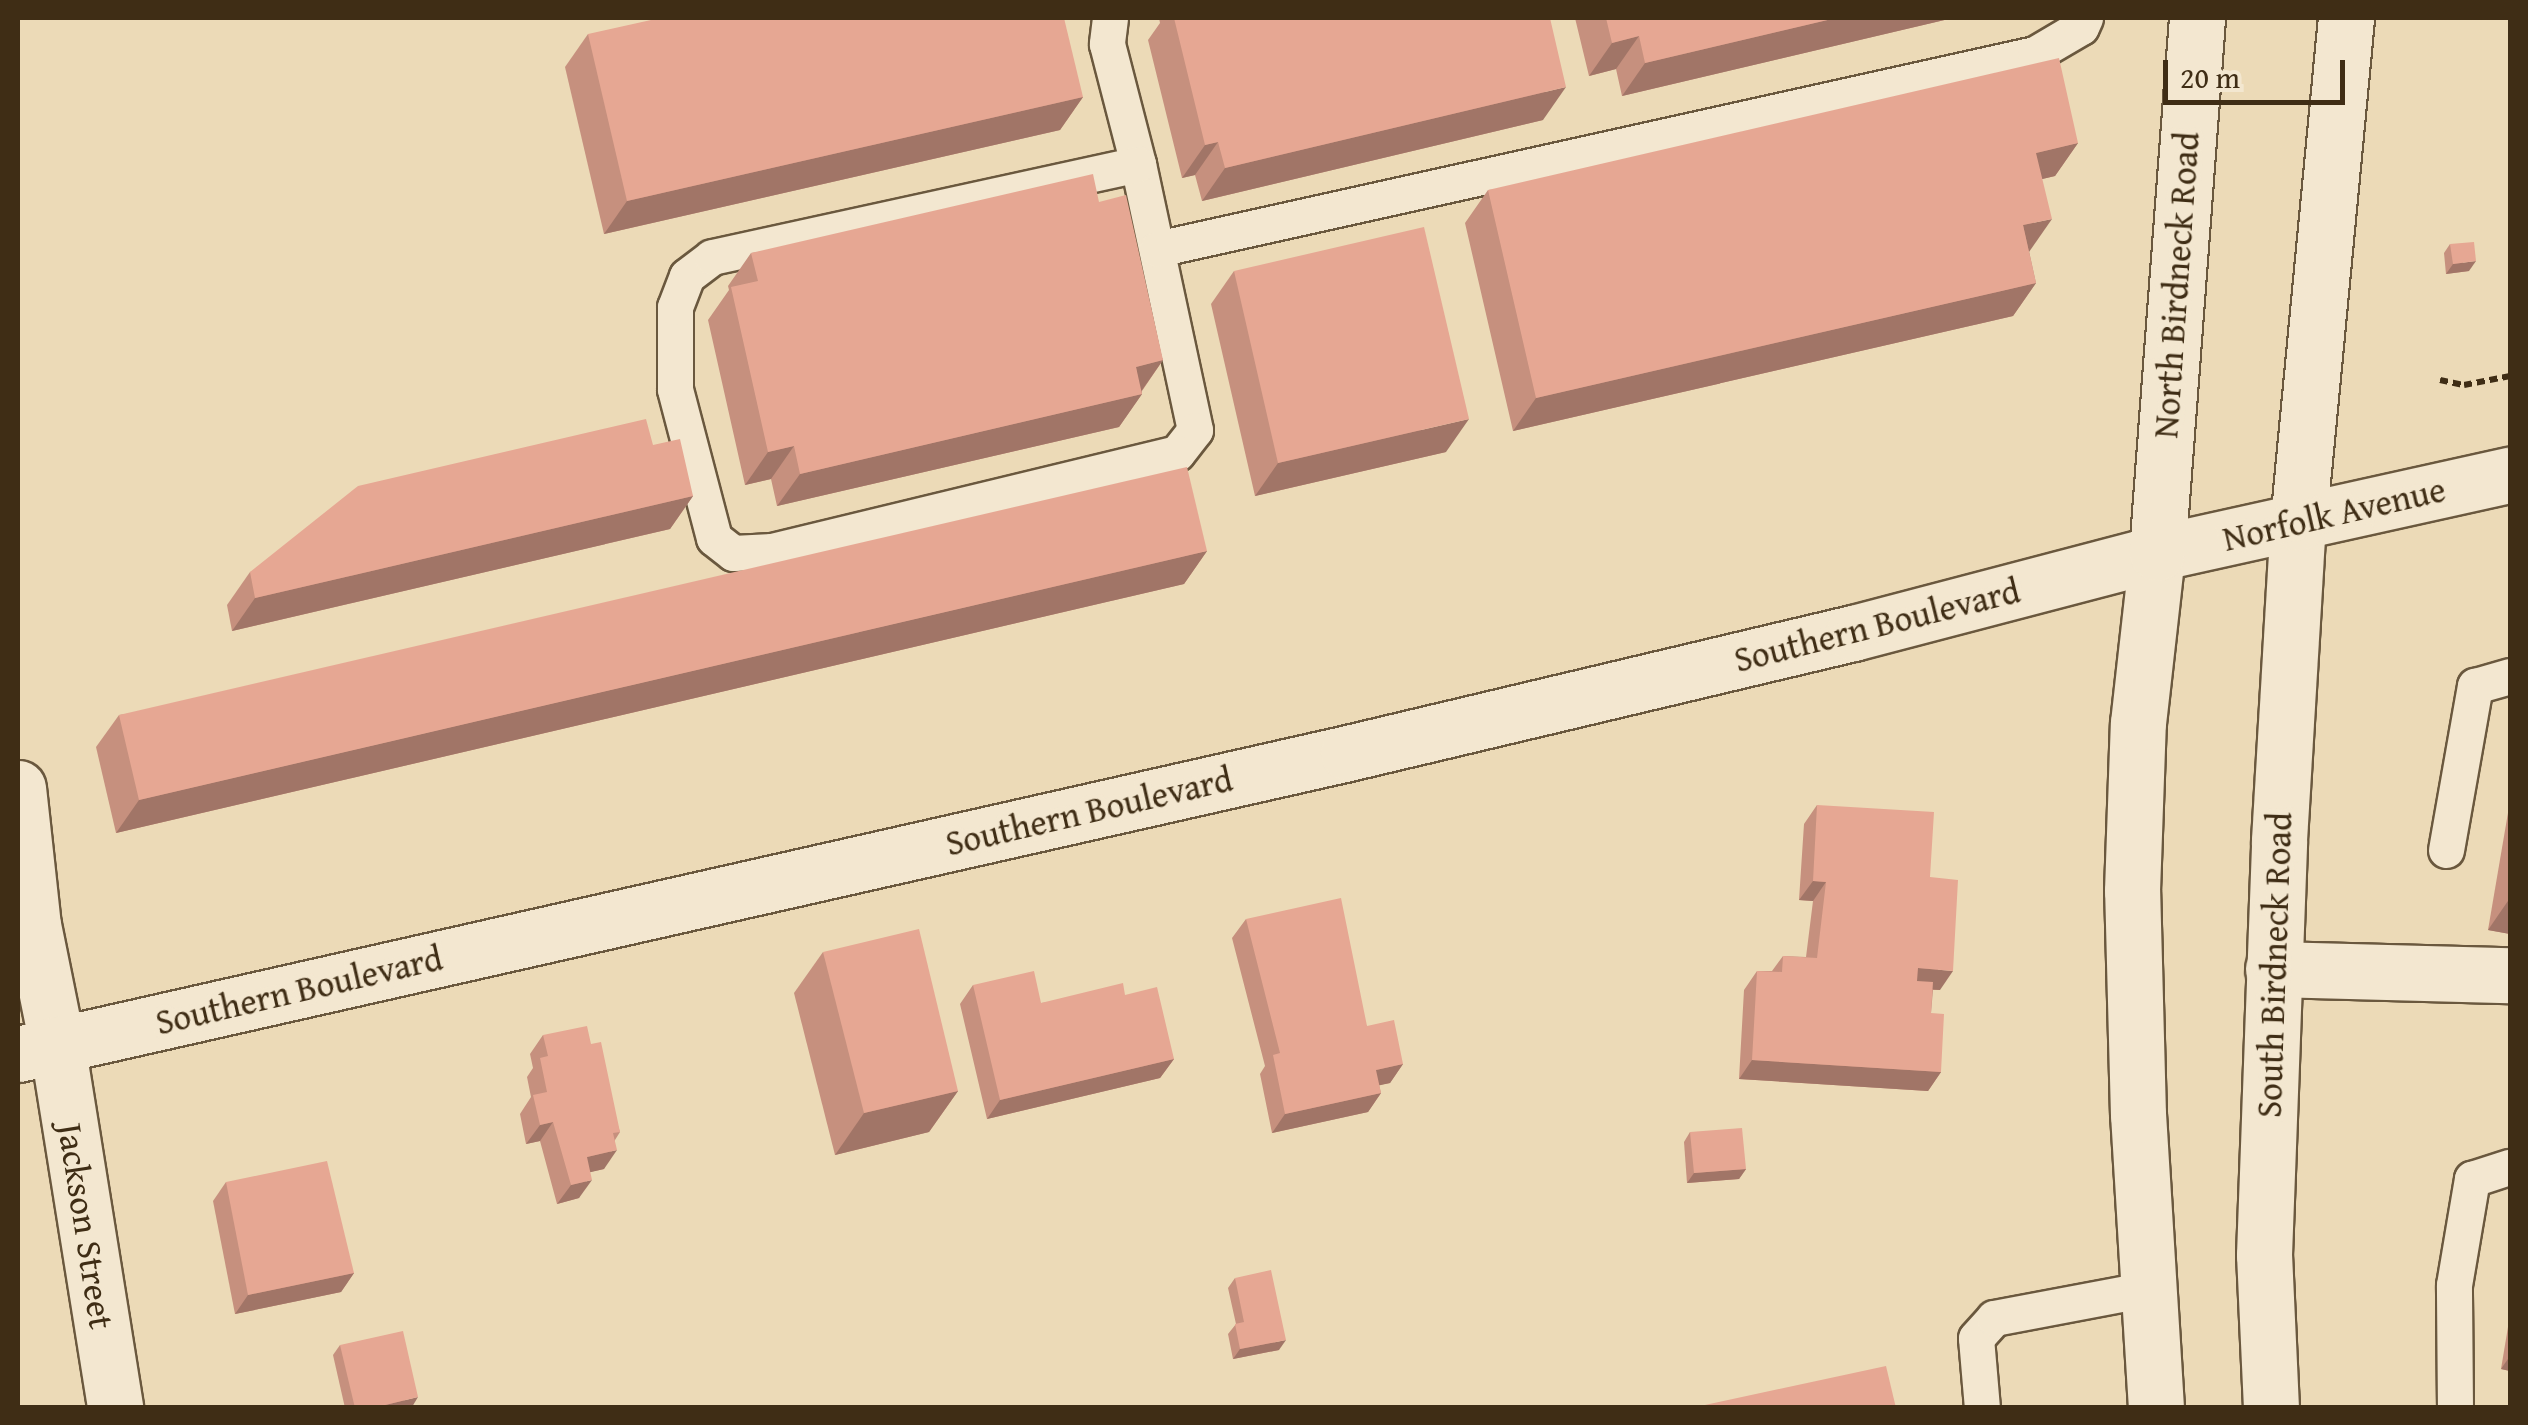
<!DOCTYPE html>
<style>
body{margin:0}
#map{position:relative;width:2528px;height:1425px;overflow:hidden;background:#ecdab7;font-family:"Gentium Book Plus",serif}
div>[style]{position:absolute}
.path>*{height:6px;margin-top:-3px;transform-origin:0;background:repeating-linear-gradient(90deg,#3f2d15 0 8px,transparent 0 13px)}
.roads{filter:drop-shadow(2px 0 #6a583e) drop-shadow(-2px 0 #6a583e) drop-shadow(0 2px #6a583e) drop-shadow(0 -2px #6a583e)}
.lane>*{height:35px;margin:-17.5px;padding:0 17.5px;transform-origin:17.5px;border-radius:17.5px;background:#f3e7d0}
.street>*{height:55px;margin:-27.5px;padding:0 27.5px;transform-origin:27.5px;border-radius:27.5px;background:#f3e7d0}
.secondary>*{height:55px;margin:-27.5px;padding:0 27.5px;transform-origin:27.5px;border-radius:27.5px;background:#f3e7d0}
.wall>*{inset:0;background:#c6907e}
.shaded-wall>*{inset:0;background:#a17567}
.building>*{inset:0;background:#e6a793}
span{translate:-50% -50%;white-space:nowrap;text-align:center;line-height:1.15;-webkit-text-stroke:10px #f3e7d0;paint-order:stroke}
.street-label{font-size:35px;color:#3f2d15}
.frame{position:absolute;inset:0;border:20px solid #3f2d15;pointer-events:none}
.scale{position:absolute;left:2163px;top:60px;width:182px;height:45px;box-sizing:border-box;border:5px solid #3f2d15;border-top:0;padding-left:12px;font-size:30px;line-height:35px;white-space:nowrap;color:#3f2d15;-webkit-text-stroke:8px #f3e7d0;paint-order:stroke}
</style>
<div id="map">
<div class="path">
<div style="left:2440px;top:380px;width:25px;rotate:12deg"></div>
<div style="left:2464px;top:385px;width:47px;rotate:-11.1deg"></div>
</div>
<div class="roads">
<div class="lane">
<div style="left:1110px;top:18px;width:26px;rotate:97deg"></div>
<div style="left:1107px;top:44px;width:124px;rotate:75.5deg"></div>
<div style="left:1138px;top:164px;width:272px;rotate:77.9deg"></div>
<div style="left:1195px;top:430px;width:29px;rotate:128deg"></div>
<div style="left:1177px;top:453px;width:417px;rotate:166.4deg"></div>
<div style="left:772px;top:551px;width:39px;rotate:177deg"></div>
<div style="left:733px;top:553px;width:24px;rotate:-142deg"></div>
<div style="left:714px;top:538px;width:154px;rotate:-104.7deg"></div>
<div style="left:675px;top:389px;width:82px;rotate:-90deg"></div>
<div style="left:675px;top:307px;width:33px;rotate:-69deg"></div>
<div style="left:687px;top:276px;width:31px;rotate:-37deg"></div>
<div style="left:712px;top:257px;width:436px;rotate:-12.3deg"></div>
<div style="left:1157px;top:249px;width:899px;rotate:-12.52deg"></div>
<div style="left:2035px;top:54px;width:53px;rotate:-30.4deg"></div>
<div style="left:2081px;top:27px;width:10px;rotate:-66deg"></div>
<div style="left:2446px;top:850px;width:167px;rotate:-80deg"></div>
<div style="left:2475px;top:686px;width:36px;rotate:-16deg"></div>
<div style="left:1982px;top:1408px;width:70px;rotate:-94.9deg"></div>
<div style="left:1976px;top:1338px;width:27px;rotate:-48deg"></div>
<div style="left:1994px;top:1318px;width:157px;rotate:-10.7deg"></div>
<div style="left:2455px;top:1408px;width:123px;rotate:-90.5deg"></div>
<div style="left:2454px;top:1285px;width:108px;rotate:-80.4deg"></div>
<div style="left:2472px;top:1179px;width:40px;rotate:-18deg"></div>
</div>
<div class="street">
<div style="left:18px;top:788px;width:138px;rotate:83.8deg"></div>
<div style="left:33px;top:925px;width:121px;rotate:78.6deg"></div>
<div style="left:57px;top:1044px;width:369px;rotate:80.9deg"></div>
<div style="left:2273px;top:969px;width:237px;rotate:1.5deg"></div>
<div style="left:18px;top:1054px;width:1364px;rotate:-12.75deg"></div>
<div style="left:1348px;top:753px;width:519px;rotate:-13.37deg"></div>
<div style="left:1853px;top:633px;width:314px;rotate:-14.7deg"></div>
</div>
<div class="secondary">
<div style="left:2157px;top:553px;width:362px;rotate:-12.5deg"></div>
<div style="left:2156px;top:1408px;width:294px;rotate:-93.5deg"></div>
<div style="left:2138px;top:1115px;width:224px;rotate:-91.5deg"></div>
<div style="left:2132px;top:891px;width:168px;rotate:-88deg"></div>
<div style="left:2138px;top:723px;width:171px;rotate:-83.6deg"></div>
<div style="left:2157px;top:553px;width:536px;rotate:-85.72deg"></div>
<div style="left:2271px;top:1408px;width:153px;rotate:-92.6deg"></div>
<div style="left:2264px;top:1255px;width:415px;rotate:-87.9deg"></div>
<div style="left:2279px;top:840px;width:318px;rotate:-86.6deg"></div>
<div style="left:2298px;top:523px;width:507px;rotate:-84.57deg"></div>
</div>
</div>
<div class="wall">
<div style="clip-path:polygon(1159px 18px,1550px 18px,1543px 120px,1202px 201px,1195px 175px,1182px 178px,1148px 40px,1160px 23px)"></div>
<div style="clip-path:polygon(1575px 18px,1953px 18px,1622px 96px,1616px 69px,1589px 76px)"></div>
<div style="clip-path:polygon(588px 34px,1083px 97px,1060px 130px,604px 234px,565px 67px)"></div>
<div style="clip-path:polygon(2078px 143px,2055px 176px,2042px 179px,2029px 251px,2036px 283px,2013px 316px,1513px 431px,1465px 223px,1488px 190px)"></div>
<div style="clip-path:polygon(1099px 202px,1163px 360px,1142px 391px,1142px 394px,1119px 427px,777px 506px,771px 479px,745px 485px,708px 320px,729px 290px,728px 286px,751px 253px)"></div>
<div style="clip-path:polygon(2450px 244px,2469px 271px,2446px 274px,2444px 253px)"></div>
<div style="clip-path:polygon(1234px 271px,1446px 452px,1255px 496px,1211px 304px)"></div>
<div style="clip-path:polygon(653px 445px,693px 496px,670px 529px,232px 631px,227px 605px,250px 572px)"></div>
<div style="clip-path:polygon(1207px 551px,1184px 584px,116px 833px,96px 747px,119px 715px)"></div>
<div style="clip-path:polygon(2510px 801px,2510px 934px,2488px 930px)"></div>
<div style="clip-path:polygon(1817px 805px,1930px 877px,1940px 990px,1933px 990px,1931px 1013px,1941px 1072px,1928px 1091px,1739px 1079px,1744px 990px,1757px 971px,1772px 971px,1783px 956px,1806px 957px,1813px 901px,1799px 900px,1804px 824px)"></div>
<div style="clip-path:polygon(1246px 919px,1367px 1026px,1403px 1064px,1390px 1083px,1379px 1085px,1381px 1093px,1368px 1112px,1272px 1133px,1260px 1074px,1265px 1066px,1232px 938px)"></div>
<div style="clip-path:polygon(823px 952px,958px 1091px,929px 1132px,835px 1155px,794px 993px)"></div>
<div style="clip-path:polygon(973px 985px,1041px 1003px,1125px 995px,1174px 1059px,1160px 1078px,987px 1119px,960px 1004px)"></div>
<div style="clip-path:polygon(543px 1035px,591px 1044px,620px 1132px,615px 1140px,604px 1169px,590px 1172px,579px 1198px,557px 1204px,540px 1141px,526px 1144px,520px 1114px,531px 1097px,527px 1077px,533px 1068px,530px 1054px)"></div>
<div style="clip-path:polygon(1690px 1132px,1746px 1169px,1739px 1179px,1687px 1183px,1684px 1142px)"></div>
<div style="clip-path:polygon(226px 1182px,354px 1273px,341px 1292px,235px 1314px,213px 1201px)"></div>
<div style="clip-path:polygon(1235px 1278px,1279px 1350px,1233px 1359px,1228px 1334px,1236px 1324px,1228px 1288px)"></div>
<div style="clip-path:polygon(2510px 1315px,2510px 1371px,2501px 1369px)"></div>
<div style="clip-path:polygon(340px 1345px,412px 1407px,345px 1408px,333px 1355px)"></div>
</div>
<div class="shaded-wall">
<div style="clip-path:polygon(1836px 18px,1953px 18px,1622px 96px,1645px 63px)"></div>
<div style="clip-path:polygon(1639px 36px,1616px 69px,1589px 76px,1612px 43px)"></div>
<div style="clip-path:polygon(1566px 87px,1543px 120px,1202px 201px,1225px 168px)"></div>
<div style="clip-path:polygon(1083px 97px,1060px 130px,604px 234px,627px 201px)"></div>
<div style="clip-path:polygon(1218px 142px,1195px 175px,1182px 178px,1205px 145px)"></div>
<div style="clip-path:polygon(2078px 143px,2055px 176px,2013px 186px,2036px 153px)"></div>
<div style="clip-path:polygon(2052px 219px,2029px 252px,2023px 225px)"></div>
<div style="clip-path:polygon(2476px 261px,2469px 271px,2446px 274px,2453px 264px)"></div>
<div style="clip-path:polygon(2036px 283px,2013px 316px,1513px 431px,1536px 398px)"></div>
<div style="clip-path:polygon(1163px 360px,1140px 393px,1136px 367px)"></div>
<div style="clip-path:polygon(1142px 394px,1119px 427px,777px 506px,800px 474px)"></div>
<div style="clip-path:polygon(1469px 419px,1446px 452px,1255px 496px,1278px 463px)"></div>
<div style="clip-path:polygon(794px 446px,771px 479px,745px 485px,768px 452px)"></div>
<div style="clip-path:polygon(693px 496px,670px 529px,232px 631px,255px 598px)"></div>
<div style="clip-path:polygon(1207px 551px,1184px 584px,116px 833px,139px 800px)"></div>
<div style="clip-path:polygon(1813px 881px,1826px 882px,1813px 901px,1799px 900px)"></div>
<div style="clip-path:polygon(2510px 898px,2510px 934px,2488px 930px)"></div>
<div style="clip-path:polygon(1918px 968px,1953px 971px,1940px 990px,1904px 987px)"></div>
<div style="clip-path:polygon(1174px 1059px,1160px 1078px,987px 1119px,1000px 1100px)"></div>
<div style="clip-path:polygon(1752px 1060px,1941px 1072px,1928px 1091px,1739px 1079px)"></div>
<div style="clip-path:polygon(1403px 1064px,1390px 1083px,1363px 1089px,1376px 1070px)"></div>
<div style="clip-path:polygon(958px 1091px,929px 1132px,835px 1155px,864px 1113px)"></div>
<div style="clip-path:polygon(1381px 1093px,1368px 1112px,1272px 1133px,1285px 1114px)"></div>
<div style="clip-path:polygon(553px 1122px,540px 1141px,526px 1144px,540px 1125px)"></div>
<div style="clip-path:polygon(617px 1150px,604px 1169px,574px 1176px,587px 1157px)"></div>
<div style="clip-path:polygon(1746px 1169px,1739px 1179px,1687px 1183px,1694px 1173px)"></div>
<div style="clip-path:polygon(592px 1180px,579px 1198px,557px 1204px,571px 1185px)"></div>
<div style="clip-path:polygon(354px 1273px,341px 1292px,235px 1314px,248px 1295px)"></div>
<div style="clip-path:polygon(1286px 1340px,1279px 1350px,1233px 1359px,1240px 1349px)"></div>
<div style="clip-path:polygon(2510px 1356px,2510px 1371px,2501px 1369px)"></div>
<div style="clip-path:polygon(418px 1397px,412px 1407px,373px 1408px)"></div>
</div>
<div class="building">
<div style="clip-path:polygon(660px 18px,1064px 18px,1083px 97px,627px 201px,588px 34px)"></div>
<div style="clip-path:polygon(1174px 18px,1550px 18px,1566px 87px,1225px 168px,1218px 142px,1205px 145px)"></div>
<div style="clip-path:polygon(1606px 18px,1836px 18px,1645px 63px,1639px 36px,1612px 43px)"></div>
<div style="clip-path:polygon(2059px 58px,2078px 143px,2036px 153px,2052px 219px,2023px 225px,2036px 283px,1536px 398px,1488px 190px)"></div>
<div style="clip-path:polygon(1093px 174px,1099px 202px,1126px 195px,1163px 360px,1136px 367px,1142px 394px,800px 474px,794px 446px,768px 452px,731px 287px,758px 281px,751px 253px)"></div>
<div style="clip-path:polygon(1424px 227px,1469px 419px,1278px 463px,1234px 271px)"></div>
<div style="clip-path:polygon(2474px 242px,2476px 261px,2453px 264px,2450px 244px)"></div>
<div style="clip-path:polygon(646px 419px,653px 445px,680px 439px,693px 496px,255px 598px,250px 572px,358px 486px)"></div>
<div style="clip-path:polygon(1187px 467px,1207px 551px,139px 800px,119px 715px)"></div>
<div style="clip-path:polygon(1817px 805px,1934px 812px,1930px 877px,1958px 880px,1953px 971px,1918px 968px,1917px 981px,1933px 982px,1931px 1013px,1944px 1014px,1941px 1072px,1752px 1060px,1757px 971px,1782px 972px,1783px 956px,1817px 958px,1826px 882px,1813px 881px)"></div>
<div style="clip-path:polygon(1341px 898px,1367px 1026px,1394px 1020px,1403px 1064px,1376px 1070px,1381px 1093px,1285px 1114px,1273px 1055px,1280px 1053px,1246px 919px)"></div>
<div style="clip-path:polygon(919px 929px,958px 1091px,864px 1113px,823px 952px)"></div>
<div style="clip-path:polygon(1034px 971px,1041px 1003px,1123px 983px,1125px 995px,1157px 987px,1174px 1059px,1000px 1100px,973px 985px)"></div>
<div style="clip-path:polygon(587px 1026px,591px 1044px,601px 1042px,620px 1132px,613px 1133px,617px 1150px,587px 1157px,592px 1180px,571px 1185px,553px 1122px,540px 1125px,533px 1095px,547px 1092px,540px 1058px,548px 1056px,543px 1035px)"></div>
<div style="clip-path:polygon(1742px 1128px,1746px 1169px,1694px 1173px,1690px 1132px)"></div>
<div style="clip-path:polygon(327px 1161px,354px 1273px,248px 1295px,226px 1182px)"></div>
<div style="clip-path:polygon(1271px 1270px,1286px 1340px,1240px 1349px,1235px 1324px,1244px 1322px,1235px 1278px)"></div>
<div style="clip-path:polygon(403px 1331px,418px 1397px,373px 1408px,355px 1408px,340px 1345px)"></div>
<div style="clip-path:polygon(1886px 1366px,1896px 1408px,1691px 1408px)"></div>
</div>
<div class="street-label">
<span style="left:2176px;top:285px;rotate:-86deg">North Birdneck Road</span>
<span style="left:2334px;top:514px;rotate:-13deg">Norfolk Avenue</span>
<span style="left:1877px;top:625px;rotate:-14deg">Southern Boulevard</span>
<span style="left:1089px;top:811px;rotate:-13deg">Southern Boulevard</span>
<span style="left:2274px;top:965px;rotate:-88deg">South Birdneck Road</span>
<span style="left:299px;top:990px;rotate:-13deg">Southern Boulevard</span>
<span style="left:86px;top:1226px;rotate:81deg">Jackson Street</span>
</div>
<div class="frame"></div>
<div class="scale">20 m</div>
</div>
